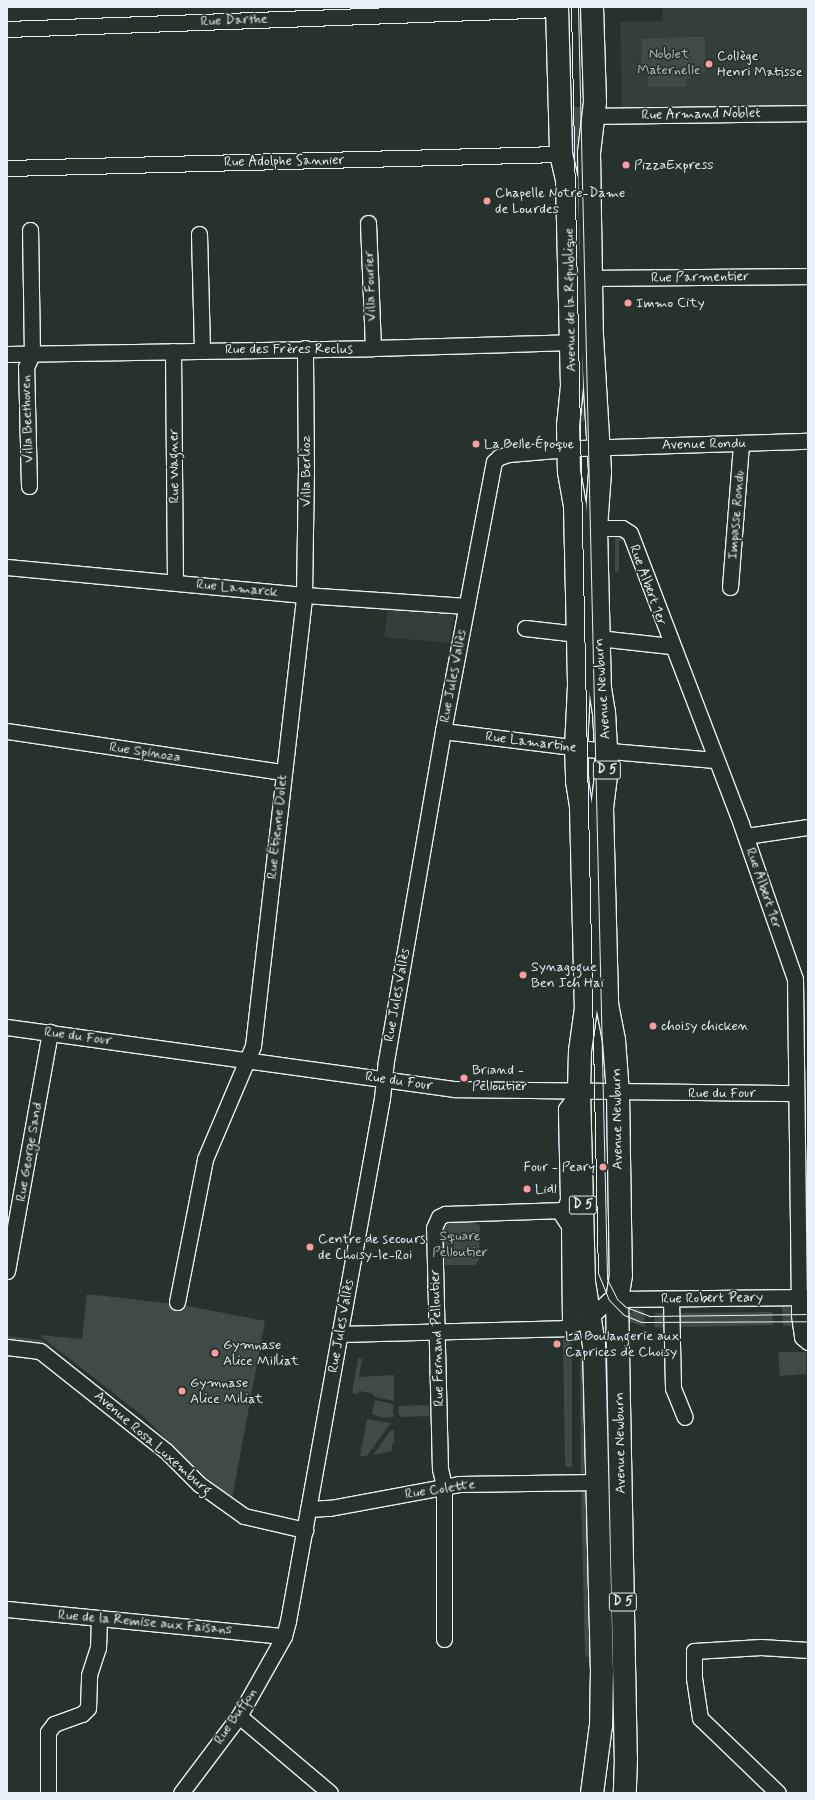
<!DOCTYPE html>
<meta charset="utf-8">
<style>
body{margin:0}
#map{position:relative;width:815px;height:1800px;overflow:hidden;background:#26332d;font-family:Mynerve,sans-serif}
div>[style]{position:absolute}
.built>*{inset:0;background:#333f3a}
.green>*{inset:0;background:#3e4b47}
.roads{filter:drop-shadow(1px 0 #e8f1f8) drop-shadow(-1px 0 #e8f1f8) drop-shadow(0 1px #e8f1f8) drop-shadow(0 -1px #e8f1f8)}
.minor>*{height:15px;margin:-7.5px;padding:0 7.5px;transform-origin:7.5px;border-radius:7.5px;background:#26332d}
.primary>*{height:22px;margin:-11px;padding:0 11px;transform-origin:11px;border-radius:11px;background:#26332d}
.tram>*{height:1px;margin:-0.5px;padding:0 0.5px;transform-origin:0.5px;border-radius:0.5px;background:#e8f1f8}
.dots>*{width:11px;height:11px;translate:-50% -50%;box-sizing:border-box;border:2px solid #26332d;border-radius:50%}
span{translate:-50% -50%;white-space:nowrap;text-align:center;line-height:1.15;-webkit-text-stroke:3.5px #26332d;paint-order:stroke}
.shield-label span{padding:1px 3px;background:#26332d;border:1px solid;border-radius:3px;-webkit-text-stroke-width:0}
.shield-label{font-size:13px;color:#e8f1f8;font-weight:700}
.street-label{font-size:14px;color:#e8f1f8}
.park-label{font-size:14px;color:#b5bfc3}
.poi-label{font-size:14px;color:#e8f1f8}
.left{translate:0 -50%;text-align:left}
.right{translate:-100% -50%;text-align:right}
.frame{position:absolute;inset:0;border:8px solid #e8f1f8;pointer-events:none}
</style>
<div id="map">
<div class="built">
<div style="clip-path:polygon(663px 7px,808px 7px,808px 105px,622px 107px,620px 22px,662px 21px)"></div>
<div style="clip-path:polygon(388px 609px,454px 615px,449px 643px,384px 637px)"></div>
</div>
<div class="green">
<div style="clip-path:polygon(693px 37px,705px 37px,705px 73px,691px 73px,691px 78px,686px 78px,686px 87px,648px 87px,647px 71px,641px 71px,642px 39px)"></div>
<div style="clip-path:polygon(570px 107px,583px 107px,589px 421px,577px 422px)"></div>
<div style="clip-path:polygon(615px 533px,629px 540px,619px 541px,619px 571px,615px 572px)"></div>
<div style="clip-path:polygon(474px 1220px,480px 1226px,479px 1260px,475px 1265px,445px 1265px,442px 1261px,440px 1232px,443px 1225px,448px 1221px)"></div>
<div style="clip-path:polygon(87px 1294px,183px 1305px,265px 1321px,232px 1499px,195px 1468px,144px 1417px,39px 1335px,82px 1339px)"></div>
<div style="clip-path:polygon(782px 1304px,790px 1307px,794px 1326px,783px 1326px)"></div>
<div style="clip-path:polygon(635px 1308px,644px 1311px,645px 1327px,624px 1320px)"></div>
<div style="clip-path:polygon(772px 1312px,773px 1325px,679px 1327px,679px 1313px)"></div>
<div style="clip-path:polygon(655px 1313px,668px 1313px,668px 1328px,654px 1327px)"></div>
<div style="clip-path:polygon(7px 1336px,42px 1340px,154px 1432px,152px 1434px,45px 1347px,7px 1342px)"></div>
<div style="clip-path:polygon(563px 1338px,572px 1345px,572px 1467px,566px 1467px,565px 1462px)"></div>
<div style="clip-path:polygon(588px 1350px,587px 1471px,581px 1476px,580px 1351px)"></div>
<div style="clip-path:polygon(778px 1352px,806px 1352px,806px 1374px,780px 1376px)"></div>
<div style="clip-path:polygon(358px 1358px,362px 1359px,359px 1377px,394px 1375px,394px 1401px,375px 1397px,371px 1393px,359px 1391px,358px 1394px,352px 1393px)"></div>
<div style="clip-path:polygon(375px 1400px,393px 1404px,394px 1417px,383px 1418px,372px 1414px)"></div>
<div style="clip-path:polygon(429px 1405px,429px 1416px,401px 1417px,398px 1413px,399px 1406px)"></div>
<div style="clip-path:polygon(367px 1419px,391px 1423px,367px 1456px,360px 1456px)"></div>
<div style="clip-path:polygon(391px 1430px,394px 1430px,394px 1444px,392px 1444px,392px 1451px,373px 1455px)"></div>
<div style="clip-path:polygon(581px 1488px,587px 1490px,592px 1656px,585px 1657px)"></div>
</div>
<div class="roads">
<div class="minor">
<div style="left:7px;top:29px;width:551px;rotate:-2.08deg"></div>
<div style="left:594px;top:116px;width:214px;rotate:-0.8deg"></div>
<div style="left:7px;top:168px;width:554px;rotate:-1.45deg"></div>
<div style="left:368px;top:223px;width:125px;rotate:87.7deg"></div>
<div style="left:199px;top:234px;width:115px;rotate:88.5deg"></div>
<div style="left:592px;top:278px;width:216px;rotate:-0.5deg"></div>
<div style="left:173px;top:351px;width:230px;rotate:89.5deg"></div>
<div style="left:7px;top:354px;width:366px;rotate:-0.9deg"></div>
<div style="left:373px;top:348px;width:198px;rotate:-1.7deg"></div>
<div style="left:29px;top:486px;width:119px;rotate:-91.4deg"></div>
<div style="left:26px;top:367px;width:14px;rotate:-65deg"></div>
<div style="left:32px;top:354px;width:124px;rotate:-90.9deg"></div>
<div style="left:596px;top:528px;width:26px"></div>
<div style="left:622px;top:528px;width:9px;rotate:32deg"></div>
<div style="left:630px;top:533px;width:311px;rotate:69.1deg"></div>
<div style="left:741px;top:824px;width:164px;rotate:70.8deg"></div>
<div style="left:795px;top:979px;width:336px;rotate:89.3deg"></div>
<div style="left:799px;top:1315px;width:22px;rotate:82deg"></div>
<div style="left:802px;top:1337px;width:8px;rotate:40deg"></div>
<div style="left:7px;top:567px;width:298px;rotate:5.4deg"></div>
<div style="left:304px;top:595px;width:163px;rotate:3.9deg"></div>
<div style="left:730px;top:587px;width:144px;rotate:-85.6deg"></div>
<div style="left:525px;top:628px;width:53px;rotate:6.5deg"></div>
<div style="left:598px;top:638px;width:73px;rotate:6.3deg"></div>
<div style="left:7px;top:731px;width:278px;rotate:8.5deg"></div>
<div style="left:443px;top:731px;width:145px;rotate:7.1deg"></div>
<div style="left:587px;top:749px;width:128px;rotate:4.9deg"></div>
<div style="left:746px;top:836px;width:63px;rotate:-8.3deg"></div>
<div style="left:7px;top:1027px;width:452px;rotate:7.9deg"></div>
<div style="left:455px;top:1089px;width:339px;rotate:0.7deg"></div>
<div style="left:560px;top:1212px;width:17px;rotate:57deg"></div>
<div style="left:569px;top:1226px;width:99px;rotate:89.4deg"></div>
<div style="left:7px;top:1271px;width:243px;rotate:-79.8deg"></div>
<div style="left:671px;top:1299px;width:89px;rotate:88.7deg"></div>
<div style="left:673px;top:1388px;width:31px;rotate:68deg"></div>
<div style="left:177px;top:1302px;width:146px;rotate:-78.9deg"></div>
<div style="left:205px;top:1159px;width:123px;rotate:-67deg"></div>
<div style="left:253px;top:1046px;width:454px;rotate:-83.5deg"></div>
<div style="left:304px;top:595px;width:124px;rotate:-89.1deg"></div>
<div style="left:306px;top:471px;width:123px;rotate:-90.5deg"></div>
<div style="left:340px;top:1334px;width:223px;rotate:-1.5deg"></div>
<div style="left:563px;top:1328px;width:27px;rotate:-20deg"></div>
<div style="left:588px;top:1319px;width:28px;rotate:-42deg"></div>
<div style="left:609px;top:1300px;width:8px;rotate:-7deg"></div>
<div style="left:617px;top:1299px;width:190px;rotate:-0.6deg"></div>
<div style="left:7px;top:1347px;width:33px;rotate:7deg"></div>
<div style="left:40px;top:1351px;width:161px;rotate:38.4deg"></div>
<div style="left:166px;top:1451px;width:47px;rotate:45deg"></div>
<div style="left:199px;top:1484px;width:55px;rotate:35.4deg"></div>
<div style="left:244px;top:1516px;width:63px;rotate:12.9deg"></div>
<div style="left:308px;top:1509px;width:22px;rotate:-3deg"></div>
<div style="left:330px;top:1508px;width:131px;rotate:-10.5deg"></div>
<div style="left:459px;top:1484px;width:138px;rotate:-0.8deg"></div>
<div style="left:7px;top:1609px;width:278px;rotate:5.6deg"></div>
<div style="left:444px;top:1639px;width:153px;rotate:-90deg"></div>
<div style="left:444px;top:1486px;width:17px;rotate:-103deg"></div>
<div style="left:440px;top:1469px;width:241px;rotate:-91.4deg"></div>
<div style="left:434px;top:1228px;width:12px;rotate:-66deg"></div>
<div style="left:439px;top:1217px;width:7px;rotate:-27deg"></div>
<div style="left:445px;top:1214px;width:119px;rotate:-1.9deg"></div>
<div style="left:564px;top:1210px;width:11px;rotate:-68deg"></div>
<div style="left:568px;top:1200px;width:91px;rotate:-91.3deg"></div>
<div style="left:566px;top:1109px;width:22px;rotate:-54deg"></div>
<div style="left:239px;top:1716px;width:119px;rotate:40.2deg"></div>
<div style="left:48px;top:1793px;width:61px;rotate:-90deg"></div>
<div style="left:48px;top:1732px;width:10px;rotate:-53deg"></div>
<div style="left:54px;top:1724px;width:30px;rotate:-20deg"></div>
<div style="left:82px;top:1714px;width:8px;rotate:-45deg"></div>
<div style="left:88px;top:1708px;width:33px;rotate:-88deg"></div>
<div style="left:89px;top:1675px;width:28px;rotate:-72deg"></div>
<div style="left:98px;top:1648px;width:30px;rotate:-88deg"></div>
<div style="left:181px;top:1793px;width:96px;rotate:-53deg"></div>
<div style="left:239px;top:1716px;width:92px;rotate:-60.6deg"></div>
<div style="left:284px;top:1636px;width:16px;rotate:-75deg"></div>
<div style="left:288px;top:1621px;width:531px;rotate:-79.81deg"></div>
<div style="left:382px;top:1098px;width:37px;rotate:-84deg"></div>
<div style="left:386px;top:1061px;width:335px;rotate:-80.2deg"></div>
<div style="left:443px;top:731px;width:274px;rotate:-79.3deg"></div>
<div style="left:494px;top:462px;width:7px;rotate:-45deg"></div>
<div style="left:499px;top:457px;width:10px;rotate:-17deg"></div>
<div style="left:509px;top:454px;width:71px;rotate:-4.8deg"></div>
<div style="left:580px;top:448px;width:228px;rotate:-1.8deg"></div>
<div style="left:778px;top:1793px;width:108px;rotate:-136.1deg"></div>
<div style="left:700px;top:1718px;width:40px;rotate:-98.5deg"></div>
<div style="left:694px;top:1678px;width:27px;rotate:-90deg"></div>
<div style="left:694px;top:1651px;width:67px;rotate:-3.4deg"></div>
<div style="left:761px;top:1647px;width:47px;rotate:3.7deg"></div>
</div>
<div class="primary">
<div style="left:557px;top:7px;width:147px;rotate:88.4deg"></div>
<div style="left:561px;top:154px;width:28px;rotate:77deg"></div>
<div style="left:567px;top:181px;width:205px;rotate:88.6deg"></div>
<div style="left:572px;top:386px;width:40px;rotate:95.7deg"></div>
<div style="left:568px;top:426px;width:46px;rotate:88.8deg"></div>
<div style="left:569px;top:472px;width:35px;rotate:80deg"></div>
<div style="left:575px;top:506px;width:180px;rotate:88.7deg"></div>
<div style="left:579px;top:686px;width:61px;rotate:92.8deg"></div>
<div style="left:576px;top:747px;width:34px;rotate:88deg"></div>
<div style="left:577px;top:781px;width:26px;rotate:81deg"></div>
<div style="left:581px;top:807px;width:201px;rotate:88.6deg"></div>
<div style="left:586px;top:1008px;width:43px;rotate:97.9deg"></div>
<div style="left:580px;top:1051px;width:40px;rotate:91.4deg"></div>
<div style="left:579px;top:1091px;width:191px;rotate:88.5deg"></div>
<div style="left:584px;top:1282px;width:64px;rotate:81deg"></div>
<div style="left:594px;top:1345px;width:325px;rotate:88.6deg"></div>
<div style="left:602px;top:1670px;width:55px;rotate:91deg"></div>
<div style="left:601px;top:1725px;width:69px;rotate:97.5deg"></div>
<div style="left:592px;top:7px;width:95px;rotate:88.2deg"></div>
<div style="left:595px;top:102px;width:51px;rotate:96.7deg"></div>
<div style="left:589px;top:153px;width:183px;rotate:89.1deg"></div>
<div style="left:592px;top:336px;width:136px;rotate:86.6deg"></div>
<div style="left:600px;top:472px;width:56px;rotate:94.1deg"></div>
<div style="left:596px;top:528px;width:160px;rotate:88.6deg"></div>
<div style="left:600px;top:688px;width:24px;rotate:81deg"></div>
<div style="left:604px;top:712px;width:56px;rotate:86.9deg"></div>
<div style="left:607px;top:768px;width:40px;rotate:97.1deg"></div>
<div style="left:602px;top:808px;width:196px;rotate:88.5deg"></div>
<div style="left:607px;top:1004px;width:37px;rotate:79deg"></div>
<div style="left:614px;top:1040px;width:53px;rotate:85.7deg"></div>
<div style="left:618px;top:1093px;width:182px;rotate:89.1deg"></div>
<div style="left:621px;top:1275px;width:24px;rotate:99deg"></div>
<div style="left:617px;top:1299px;width:459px;rotate:88.9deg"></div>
<div style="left:626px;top:1758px;width:35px;rotate:92deg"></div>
</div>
</div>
<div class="tram">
<div style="left:571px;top:7px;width:1266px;rotate:88.78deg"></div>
<div style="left:598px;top:1273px;width:29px;rotate:68deg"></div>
<div style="left:609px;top:1300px;width:21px;rotate:45deg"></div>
<div style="left:624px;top:1315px;width:18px;rotate:22deg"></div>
<div style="left:641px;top:1322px;width:167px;rotate:-0.3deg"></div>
<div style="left:578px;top:7px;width:1272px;rotate:88.69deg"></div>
<div style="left:607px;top:1279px;width:22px;rotate:63deg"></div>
<div style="left:617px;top:1299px;width:12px;rotate:42deg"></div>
<div style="left:626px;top:1307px;width:26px;rotate:21deg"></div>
<div style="left:650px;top:1316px;width:158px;rotate:-0.7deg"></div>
</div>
<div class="dots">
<div style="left:709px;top:64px;background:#ff9aa2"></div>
<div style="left:626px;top:165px;background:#ff9aa2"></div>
<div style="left:487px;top:201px;background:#ff9aa2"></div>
<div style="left:628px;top:303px;background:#ff9aa2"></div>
<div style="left:476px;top:444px;background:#ff9aa2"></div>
<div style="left:523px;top:975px;background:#ff9aa2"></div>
<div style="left:653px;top:1026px;background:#ff9aa2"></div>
<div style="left:464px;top:1078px;background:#ff9aa2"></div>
<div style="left:603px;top:1167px;background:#ff9aa2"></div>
<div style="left:527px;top:1189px;background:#ff9aa2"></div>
<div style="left:310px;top:1247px;background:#ff9aa2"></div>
<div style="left:557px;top:1344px;background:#ff9aa2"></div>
<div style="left:215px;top:1353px;background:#ff9aa2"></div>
<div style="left:182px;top:1391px;background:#ff9aa2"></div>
</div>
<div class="shield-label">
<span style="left:607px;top:770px">D 5</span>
<span style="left:583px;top:1205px">D 5</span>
<span style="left:623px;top:1602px">D 5</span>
</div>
<div class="street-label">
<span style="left:234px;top:20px;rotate:-2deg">Rue Darthe</span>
<span style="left:701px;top:114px;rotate:-1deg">Rue Armand Noblet</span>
<span style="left:284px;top:161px;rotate:-1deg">Rue Adolphe Sannier</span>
<span style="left:700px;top:277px;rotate:-1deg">Rue Parmentier</span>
<span style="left:370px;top:286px;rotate:-92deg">Villa Fourier</span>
<span style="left:570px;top:300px;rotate:-91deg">Avenue de la République</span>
<span style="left:289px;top:349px">Rue des Frères Reclus</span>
<span style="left:27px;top:419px;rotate:-92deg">Villa Beethoven</span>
<span style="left:704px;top:444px;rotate:-1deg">Avenue Rondu</span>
<span style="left:174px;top:466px;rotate:-91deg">Rue Wagner</span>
<span style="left:306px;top:471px;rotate:-90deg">Villa Berlioz</span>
<span style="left:736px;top:515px;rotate:-85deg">Impasse Rondu</span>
<span style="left:648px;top:585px;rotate:70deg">Rue Albert 1er</span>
<span style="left:237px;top:588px;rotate:6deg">Rue Lamarck</span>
<span style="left:453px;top:676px;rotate:-79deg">Rue Jules Vallès</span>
<span style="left:602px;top:689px;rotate:-94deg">Avenue Newburn</span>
<span style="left:531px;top:742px;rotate:7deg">Rue Lamartine</span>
<span style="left:145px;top:752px;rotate:9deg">Rue Spinoza</span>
<span style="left:277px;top:827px;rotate:-84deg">Rue Étienne Dolet</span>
<span style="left:764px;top:888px;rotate:71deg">Rue Albert 1er</span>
<span style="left:397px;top:995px;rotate:-80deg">Rue Jules Vallès</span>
<span style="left:78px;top:1036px;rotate:8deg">Rue du Four</span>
<span style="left:399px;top:1081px;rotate:8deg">Rue du Four</span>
<span style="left:722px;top:1093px">Rue du Four</span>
<span style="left:617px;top:1119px;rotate:-91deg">Avenue Newburn</span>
<span style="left:29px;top:1152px;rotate:-80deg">Rue George Sand</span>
<span style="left:712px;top:1298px;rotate:-1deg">Rue Robert Peary</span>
<span style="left:341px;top:1326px;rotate:-80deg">Rue Jules Vallès</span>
<span style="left:437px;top:1338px;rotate:-92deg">Rue Fernand Pelloutier</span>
<span style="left:153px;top:1443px;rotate:41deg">Avenue Rosa Luxemburg</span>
<span style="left:620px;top:1443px;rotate:-91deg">Avenue Newburn</span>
<span style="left:440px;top:1489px;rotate:-8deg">Rue Colette</span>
<span style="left:145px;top:1622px;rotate:5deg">Rue de la Remise aux Faisans</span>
<span style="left:235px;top:1716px;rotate:-56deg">Rue Buffon</span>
</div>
<div class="park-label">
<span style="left:669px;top:62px">Noblet<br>Maternelle</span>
<span style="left:460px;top:1244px">Square<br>Pelloutier</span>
</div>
<div class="poi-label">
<span class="left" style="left:717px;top:64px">Collège<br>Henri Matisse</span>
<span class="left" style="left:634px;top:165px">PizzaExpress</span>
<span class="left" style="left:495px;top:201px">Chapelle Notre-Dame<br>de Lourdes</span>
<span class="left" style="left:636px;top:303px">Immo City</span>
<span class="left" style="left:484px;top:444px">La Belle Époque</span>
<span class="left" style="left:531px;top:975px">Synagogue<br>Ben Ich Haï</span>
<span class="left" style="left:661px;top:1026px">choisy chicken</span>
<span class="left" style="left:472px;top:1078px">Briand -<br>Pelloutier</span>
<span class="right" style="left:595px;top:1167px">Four - Peary</span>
<span class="left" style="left:535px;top:1189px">Lidl</span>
<span class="left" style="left:318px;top:1247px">Centre de secours<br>de Choisy-le-Roi</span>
<span class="left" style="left:565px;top:1344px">La Boulangerie aux<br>Caprices de Choisy</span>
<span class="left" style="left:223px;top:1353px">Gymnase<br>Alice Milliat</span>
<span class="left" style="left:190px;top:1391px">Gymnase<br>Alice Miliat</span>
</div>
<div class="frame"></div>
</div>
